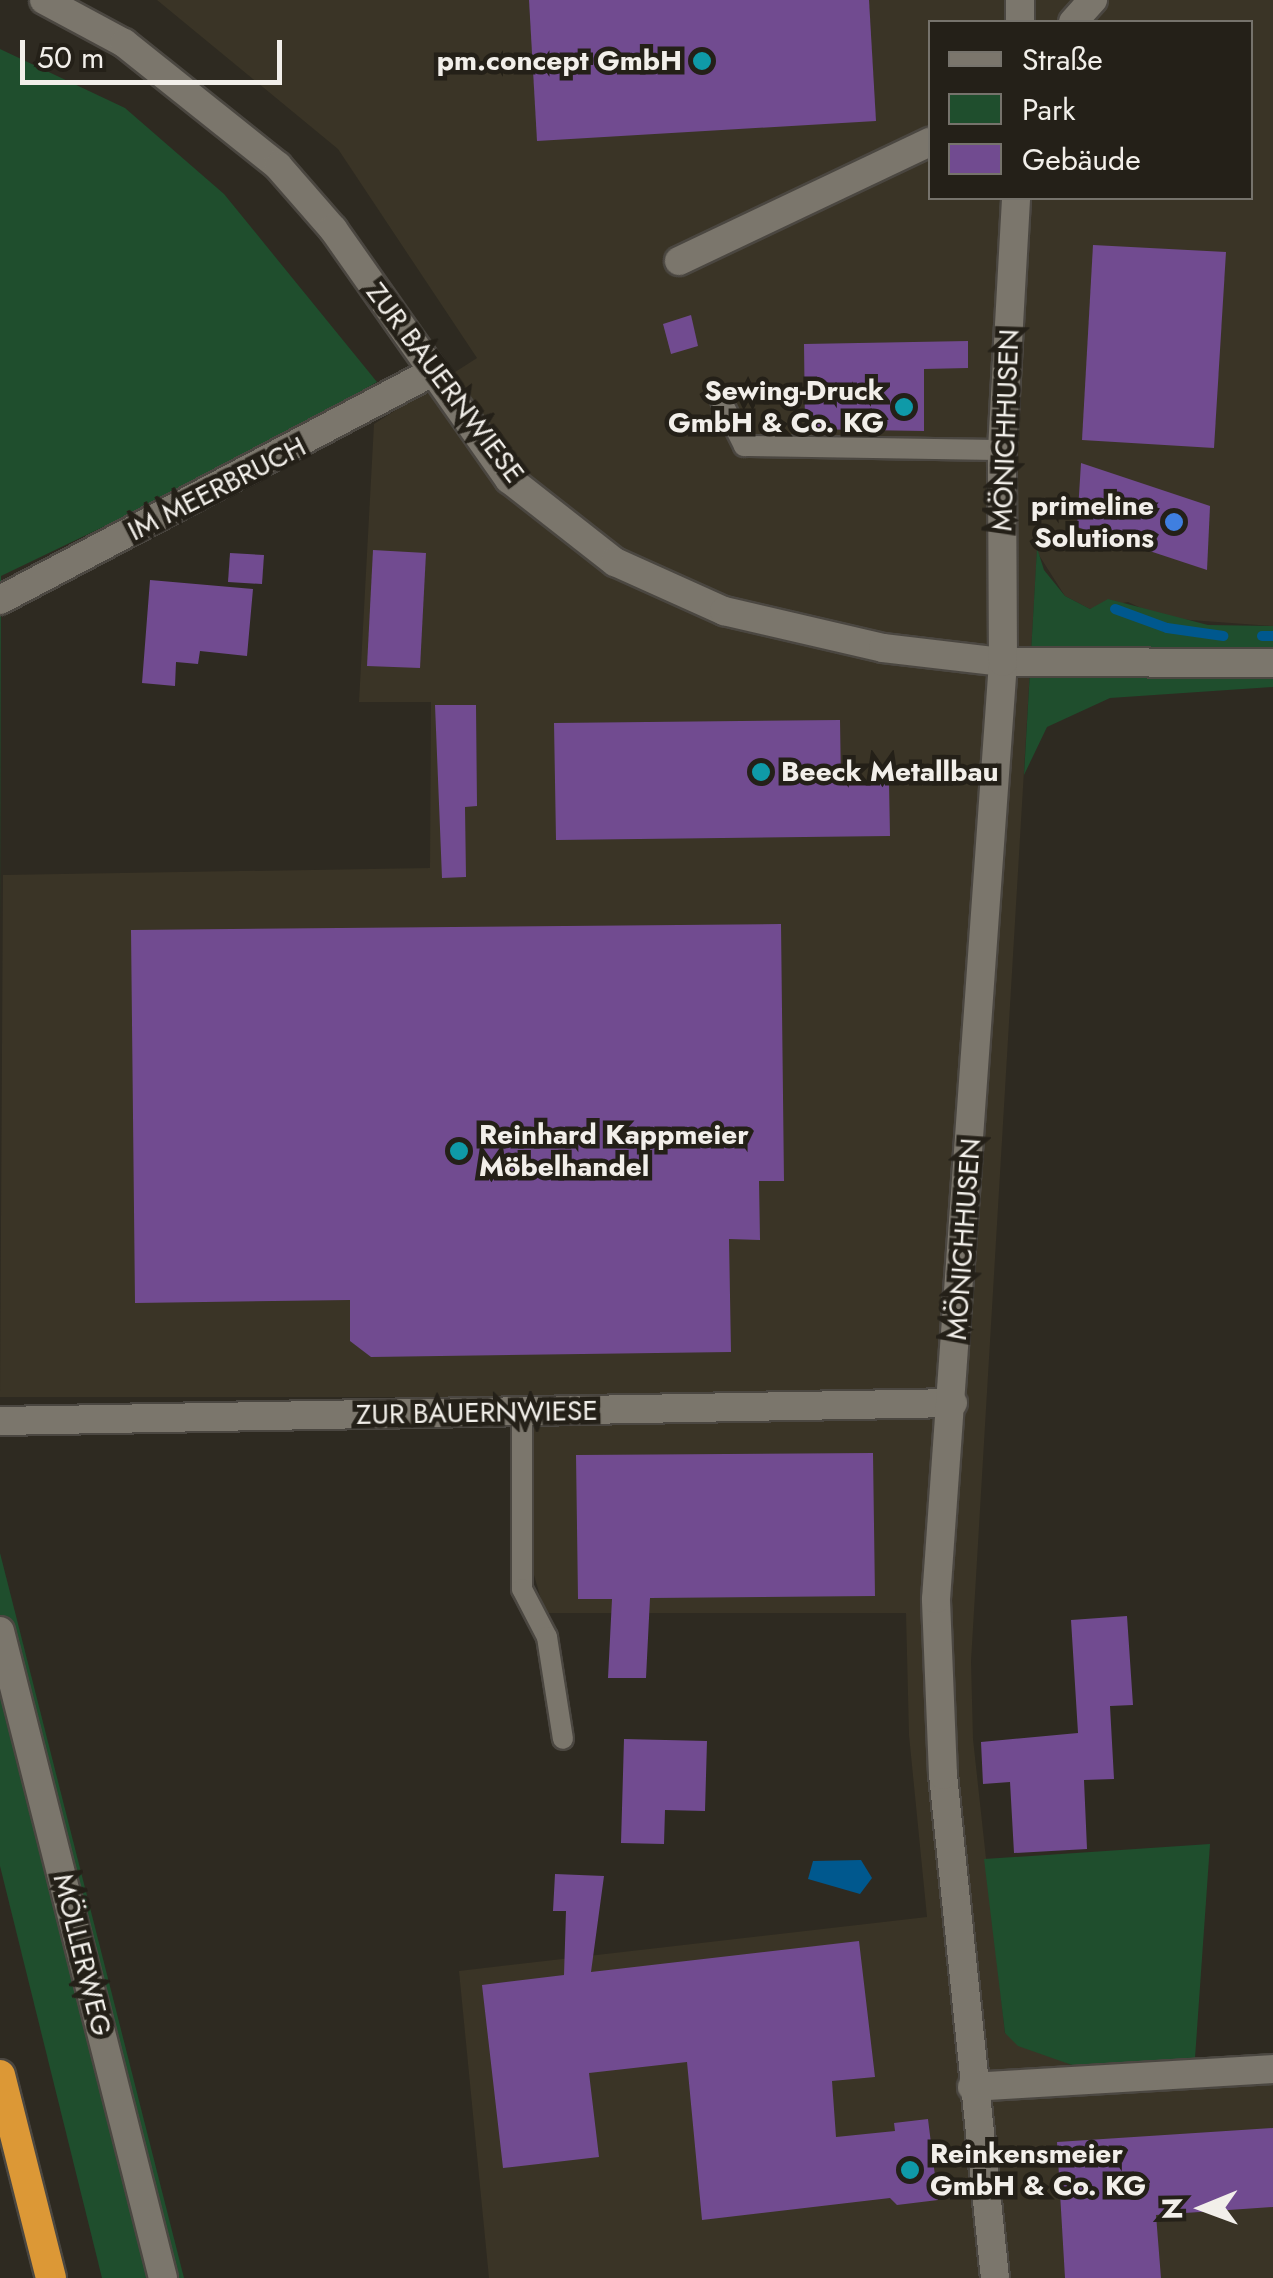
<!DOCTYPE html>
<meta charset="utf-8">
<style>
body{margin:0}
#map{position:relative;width:1273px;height:2278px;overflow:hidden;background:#2e2a21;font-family:Jost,sans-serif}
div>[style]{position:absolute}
.built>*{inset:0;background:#3a3426}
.green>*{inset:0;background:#1f4e2d}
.water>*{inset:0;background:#00588e}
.stream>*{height:10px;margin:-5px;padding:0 5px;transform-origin:5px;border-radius:5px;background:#00588e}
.building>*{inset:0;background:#714b90}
.roads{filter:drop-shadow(2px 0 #4b4741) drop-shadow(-2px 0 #4b4741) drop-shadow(0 2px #4b4741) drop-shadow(0 -2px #4b4741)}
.service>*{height:20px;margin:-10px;padding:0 10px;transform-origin:10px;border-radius:10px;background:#7b766c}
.minor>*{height:28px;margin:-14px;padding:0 14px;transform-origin:14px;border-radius:14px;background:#7b766c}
.motorway>*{height:30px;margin:-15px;padding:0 15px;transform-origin:15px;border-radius:15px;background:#dc9836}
.dots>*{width:28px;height:28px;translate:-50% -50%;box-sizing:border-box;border:5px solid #242018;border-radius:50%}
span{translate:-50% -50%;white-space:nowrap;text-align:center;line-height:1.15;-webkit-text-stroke:9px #242018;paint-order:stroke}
.poi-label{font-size:28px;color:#f2efea;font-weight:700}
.right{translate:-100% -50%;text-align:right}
.left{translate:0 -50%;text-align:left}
.street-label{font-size:28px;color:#f2efea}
.legend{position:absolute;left:928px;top:20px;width:325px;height:180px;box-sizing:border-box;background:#242018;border:2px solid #76736c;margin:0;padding:12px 18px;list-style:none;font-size:30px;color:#f2efea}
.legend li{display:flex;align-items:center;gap:20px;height:50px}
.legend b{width:50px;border:2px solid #76736c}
.north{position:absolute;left:1153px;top:2158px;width:100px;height:100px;-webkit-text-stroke:8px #242018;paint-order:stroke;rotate:269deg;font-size:28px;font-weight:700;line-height:40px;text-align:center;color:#f2efea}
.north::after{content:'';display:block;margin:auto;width:35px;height:45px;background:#f2efea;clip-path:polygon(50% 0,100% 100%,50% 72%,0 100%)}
.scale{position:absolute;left:20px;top:40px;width:262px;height:45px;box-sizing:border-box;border:5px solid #f2efea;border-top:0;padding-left:12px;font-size:30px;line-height:35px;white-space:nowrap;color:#f2efea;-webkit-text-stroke:8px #242018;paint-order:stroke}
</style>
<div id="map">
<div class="built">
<div style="clip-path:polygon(evenodd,157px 0,1273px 0,1273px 626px,1163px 618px,1128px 602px,1090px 609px,1065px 596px,1037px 552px,971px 1661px,973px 1739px,1005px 2033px,1072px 2065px,1273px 2053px,1273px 2278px,489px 2278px,459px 1971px,927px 1917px,909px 1735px,906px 1613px,545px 1613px,534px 1575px,533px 1397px,0 1397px,3px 875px,430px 868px,431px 702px,359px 702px,374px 424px,477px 358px,338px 149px,157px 0,930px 22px,1250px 22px,1250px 198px,930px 198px,930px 22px)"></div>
</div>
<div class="green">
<div style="clip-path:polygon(0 49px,125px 108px,224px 194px,377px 382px,238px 462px,1px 576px,0 933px)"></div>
<div style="clip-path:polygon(1037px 548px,1044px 570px,1065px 596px,1090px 609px,1108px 599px,1208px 625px,1273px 626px,1273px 687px,1110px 698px,1047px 727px,1024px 775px)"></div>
<div style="clip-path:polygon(0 1553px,184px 2278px,102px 2278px,0 1866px)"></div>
<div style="clip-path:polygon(1210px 1844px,1195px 2058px,1072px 2065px,1018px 2046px,1005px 2033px,984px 1859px)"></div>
</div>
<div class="water">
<div style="clip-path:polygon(861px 1860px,872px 1878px,860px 1894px,808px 1879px,813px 1861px)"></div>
</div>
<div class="stream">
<div style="left:1115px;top:609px;width:55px;rotate:20.1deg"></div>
<div style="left:1167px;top:628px;width:57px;rotate:8.1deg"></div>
<div style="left:1262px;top:636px;width:11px"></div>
</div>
<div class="building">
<div style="clip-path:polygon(529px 0,869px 0,876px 121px,537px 141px)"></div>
<div style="clip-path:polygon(1093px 245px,1226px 252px,1214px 448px,1082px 440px)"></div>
<div style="clip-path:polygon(691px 315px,698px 346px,671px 354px,663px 324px)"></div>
<div style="clip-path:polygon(968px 341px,968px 368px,924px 369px,924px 431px,805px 429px,804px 344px)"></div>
<div style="clip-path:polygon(1081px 463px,1210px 506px,1207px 570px,1077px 527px)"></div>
<div style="clip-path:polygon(373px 550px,426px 553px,420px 668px,367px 666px)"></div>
<div style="clip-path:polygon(230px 553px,264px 555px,262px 584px,228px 582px)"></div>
<div style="clip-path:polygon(150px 580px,253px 589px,247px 656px,200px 651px,198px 664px,176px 662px,175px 686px,142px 683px)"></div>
<div style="clip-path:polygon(435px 705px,476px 705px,477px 806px,465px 807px,466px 877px,442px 878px)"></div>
<div style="clip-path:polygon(840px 720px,841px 783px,889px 783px,890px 836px,556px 840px,554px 723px)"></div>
<div style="clip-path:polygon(781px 924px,784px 1181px,759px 1181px,760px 1240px,729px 1239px,731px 1352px,371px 1357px,350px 1341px,350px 1300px,135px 1303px,131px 930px)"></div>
<div style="clip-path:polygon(873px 1453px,875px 1596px,650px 1598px,646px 1678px,608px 1678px,612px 1599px,578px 1599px,576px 1455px)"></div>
<div style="clip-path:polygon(1127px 1616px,1133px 1705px,1110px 1706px,1114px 1779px,1084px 1780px,1087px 1849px,1014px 1853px,1010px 1782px,983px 1784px,981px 1742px,1078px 1733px,1071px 1620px)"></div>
<div style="clip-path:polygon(624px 1739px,707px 1741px,705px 1811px,665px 1810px,664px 1844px,621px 1843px)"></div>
<div style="clip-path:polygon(555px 1874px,604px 1876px,591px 1972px,859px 1941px,875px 2077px,832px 2081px,836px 2137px,895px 2131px,894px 2123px,928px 2119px,938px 2200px,897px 2205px,890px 2198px,702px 2220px,687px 2062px,589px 2073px,599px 2157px,503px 2168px,482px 1985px,564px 1975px,566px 1911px,553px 1911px)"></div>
<div style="clip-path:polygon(1273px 2128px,1273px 2207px,1156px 2215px,1161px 2278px,1065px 2278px,1057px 2142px)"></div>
</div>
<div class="roads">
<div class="service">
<div style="left:719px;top:396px;width:56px;rotate:63.4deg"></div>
<div style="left:744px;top:446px;width:258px;rotate:0.9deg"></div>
<div style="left:522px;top:1412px;width:177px;rotate:90deg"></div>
<div style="left:522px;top:1589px;width:54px;rotate:62.5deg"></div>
<div style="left:547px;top:1637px;width:103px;rotate:81.1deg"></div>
</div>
<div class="minor">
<div style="left:44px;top:0;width:91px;rotate:28.3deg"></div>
<div style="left:124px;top:43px;width:197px;rotate:38.6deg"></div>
<div style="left:278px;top:166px;width:84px;rotate:48.9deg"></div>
<div style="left:333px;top:229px;width:306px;rotate:54.9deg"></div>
<div style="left:509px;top:479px;width:135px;rotate:38.1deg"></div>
<div style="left:615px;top:562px;width:120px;rotate:24.2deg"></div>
<div style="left:724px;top:611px;width:163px;rotate:13.1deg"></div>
<div style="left:883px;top:648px;width:121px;rotate:6.7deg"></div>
<div style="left:1003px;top:662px;width:270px;rotate:0.2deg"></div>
<div style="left:1020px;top:0;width:22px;rotate:90deg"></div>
<div style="left:1073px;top:22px;width:30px;rotate:-48deg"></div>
<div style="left:679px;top:261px;width:278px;rotate:-25.4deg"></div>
<div style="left:0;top:600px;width:487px;rotate:-27.8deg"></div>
<div style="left:0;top:1421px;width:953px;rotate:-1.08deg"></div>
<div style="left:0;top:1631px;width:667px;rotate:75.86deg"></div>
<div style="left:972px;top:2087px;width:302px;rotate:-3.4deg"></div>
<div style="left:995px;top:2278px;width:506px;rotate:-95.9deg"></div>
<div style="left:943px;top:1775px;width:176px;rotate:-92.3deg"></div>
<div style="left:936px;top:1599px;width:939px;rotate:-85.91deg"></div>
<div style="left:1003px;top:662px;width:212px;rotate:-90.3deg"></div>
<div style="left:1002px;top:450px;width:252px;rotate:-86.8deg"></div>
</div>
<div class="motorway">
<div style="left:0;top:2075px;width:209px;rotate:75.9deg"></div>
</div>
</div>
<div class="dots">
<div style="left:702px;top:61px;background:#0f9aa8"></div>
<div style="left:904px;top:407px;background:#0f9aa8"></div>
<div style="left:1174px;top:522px;background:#3f7fe0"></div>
<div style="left:761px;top:772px;background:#0f9aa8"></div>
<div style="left:459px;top:1151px;background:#0f9aa8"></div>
<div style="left:910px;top:2170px;background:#0f9aa8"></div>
</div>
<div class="poi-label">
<span class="right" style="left:682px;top:61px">pm.concept GmbH</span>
<span class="right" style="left:884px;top:407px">Sewing-Druck<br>GmbH &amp; Co. KG</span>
<span class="right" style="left:1154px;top:522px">primeline<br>Solutions</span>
<span class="left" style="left:781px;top:772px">Beeck Metallbau</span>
<span class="left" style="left:479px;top:1151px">Reinhard Kappmeier<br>Möbelhandel</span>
<span class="left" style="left:930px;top:2170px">Reinkensmeier<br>GmbH &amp; Co. KG</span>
</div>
<div class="street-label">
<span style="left:445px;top:383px;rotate:53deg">ZUR BAUERNWIESE</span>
<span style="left:1006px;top:430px;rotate:-88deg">MÖNICHHUSEN</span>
<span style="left:217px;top:489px;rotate:-27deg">IM MEERBRUCH</span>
<span style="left:964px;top:1239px;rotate:-86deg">MÖNICHHUSEN</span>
<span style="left:477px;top:1413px;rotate:-1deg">ZUR BAUERNWIESE</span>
<span style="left:82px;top:1955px;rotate:76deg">MÖLLERWEG</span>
</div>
<ul class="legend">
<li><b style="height:12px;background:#7b766c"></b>Straße</li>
<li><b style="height:28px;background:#1f4e2d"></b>Park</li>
<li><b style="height:28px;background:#714b90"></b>Gebäude</li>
</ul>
<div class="north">N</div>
<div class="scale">50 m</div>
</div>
